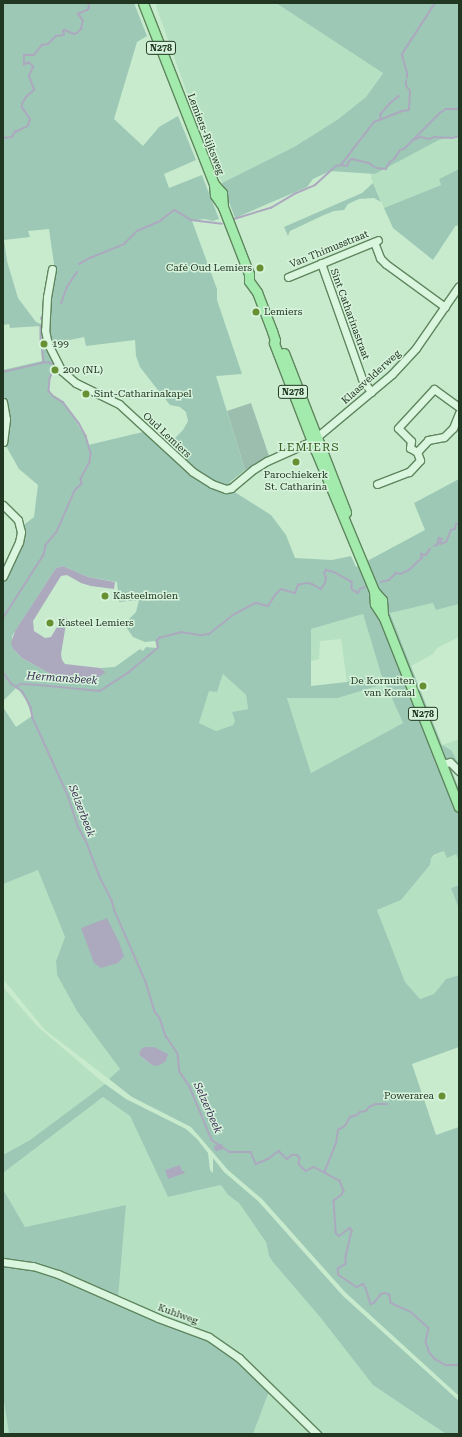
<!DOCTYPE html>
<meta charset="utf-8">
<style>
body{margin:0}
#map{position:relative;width:462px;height:1437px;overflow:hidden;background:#c8ebcd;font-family:"Roboto Serif",serif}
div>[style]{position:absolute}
.farmland>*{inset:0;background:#b6e0c2}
.green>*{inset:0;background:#9dc8b6}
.cemetery>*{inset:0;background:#9bbeaf}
.water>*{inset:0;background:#aca9bf}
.stream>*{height:1.5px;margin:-0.75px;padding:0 0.75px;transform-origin:0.75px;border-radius:0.75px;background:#aca9bf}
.canal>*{height:5.5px;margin:-2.75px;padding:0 2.75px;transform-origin:2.75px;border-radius:2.75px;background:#aca9bf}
.roads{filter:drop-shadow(1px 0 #5f865e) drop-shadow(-1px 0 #5f865e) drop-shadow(0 1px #5f865e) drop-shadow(0 -1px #5f865e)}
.minor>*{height:7px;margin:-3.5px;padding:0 3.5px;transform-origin:3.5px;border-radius:3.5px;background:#dbf6df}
.major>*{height:9px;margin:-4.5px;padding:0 4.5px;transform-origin:4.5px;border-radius:4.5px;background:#a3ebad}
.dots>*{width:11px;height:11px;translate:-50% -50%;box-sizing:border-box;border:2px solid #d7f3dc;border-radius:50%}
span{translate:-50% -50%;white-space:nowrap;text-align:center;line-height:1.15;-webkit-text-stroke:3px #d7f3dc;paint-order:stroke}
.shield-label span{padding:1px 3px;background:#d7f3dc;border:1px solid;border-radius:3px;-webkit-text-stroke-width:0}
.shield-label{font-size:9px;color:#223721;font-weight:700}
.street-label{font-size:10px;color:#223721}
.poi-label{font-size:10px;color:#223721}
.right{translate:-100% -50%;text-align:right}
.left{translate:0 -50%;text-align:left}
.water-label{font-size:11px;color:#3f3156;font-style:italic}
.quarter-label{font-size:12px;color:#386024;letter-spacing:1px}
.frame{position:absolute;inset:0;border:4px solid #223721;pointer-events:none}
</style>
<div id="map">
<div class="farmland">
<div style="clip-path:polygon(158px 3px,276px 3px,383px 72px,366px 97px,337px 120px,294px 147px,222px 183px,208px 155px,207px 141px,187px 93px,156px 6px)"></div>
<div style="clip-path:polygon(459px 135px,459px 169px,439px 179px,441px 185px,384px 208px,371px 178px,371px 173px,375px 174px,439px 140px)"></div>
<div style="clip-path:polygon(434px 603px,436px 610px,459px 604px,459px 637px,437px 648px,433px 654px,411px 666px,390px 612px)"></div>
<div style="clip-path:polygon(363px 614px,381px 674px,403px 723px,311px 773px,287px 698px,338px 698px,377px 686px,375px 676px,347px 682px,341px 639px,320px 641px,319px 659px,311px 661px,311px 629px)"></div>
<div style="clip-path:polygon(223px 674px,246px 695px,248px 709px,232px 712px,235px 721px,233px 725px,216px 731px,199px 723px,209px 690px,217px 692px)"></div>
<div style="clip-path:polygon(459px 739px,459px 764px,451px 750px,442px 745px)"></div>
<div style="clip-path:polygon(444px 851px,456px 854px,459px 862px,459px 885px,451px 888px,459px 909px,459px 975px,446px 979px,434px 994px,420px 999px,405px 983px,377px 910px,401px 900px,430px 865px,431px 858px)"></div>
<div style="clip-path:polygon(38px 869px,65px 937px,56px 961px,57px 975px,77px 1011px,120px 1069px,109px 1079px,45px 1030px,3px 979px,3px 884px)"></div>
<div style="clip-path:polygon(3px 987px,37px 1026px,105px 1084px,30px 1140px,3px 1155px)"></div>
<div style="clip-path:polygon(103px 1097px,130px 1116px,168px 1197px,221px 1185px,228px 1195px,239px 1203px,266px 1242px,269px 1256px,272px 1261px,320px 1317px,371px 1382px,446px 1434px,253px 1434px,270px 1389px,117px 1301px,126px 1205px,25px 1227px,3px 1189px,3px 1173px)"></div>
<div style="clip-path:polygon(3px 1402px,4px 1402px,9px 1434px,3px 1434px)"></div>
</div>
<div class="green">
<div style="clip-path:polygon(evenodd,3px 3px,134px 3px,147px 36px,137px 42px,114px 119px,143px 146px,159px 127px,178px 116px,196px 160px,164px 174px,169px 188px,202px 175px,203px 178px,219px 219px,213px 221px,204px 219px,192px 221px,217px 289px,217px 300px,242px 374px,216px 376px,245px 470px,230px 482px,233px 491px,271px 515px,286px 535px,295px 558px,332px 560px,351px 556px,356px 567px,425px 530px,414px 503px,459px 479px,459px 604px,436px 610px,433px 603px,390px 613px,442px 745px,451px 750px,459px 764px,459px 769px,449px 764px,459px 789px,459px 862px,456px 854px,447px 858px,444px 851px,434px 855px,431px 858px,430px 865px,401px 900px,377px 910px,405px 982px,420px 999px,434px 994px,446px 979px,459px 975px,459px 1047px,412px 1064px,436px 1135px,459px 1127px,459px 1396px,345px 1292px,262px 1199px,228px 1170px,191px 1127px,132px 1097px,109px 1079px,120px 1069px,77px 1011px,57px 975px,56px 961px,65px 937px,38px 870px,3px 884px,3px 707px,16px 727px,32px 716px,26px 700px,19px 690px,16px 688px,3px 701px,3px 582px,22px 541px,25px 524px,34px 517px,38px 485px,19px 469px,6px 446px,10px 416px,3px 393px,3px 370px,42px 361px,40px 326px,10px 328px,9px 324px,3px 325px,3px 3px,49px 229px,55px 271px,52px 278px,47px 328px,51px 344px,84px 337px,86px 346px,135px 340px,136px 356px,140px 367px,150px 380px,170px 405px,180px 407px,186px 412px,188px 421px,183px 430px,168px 445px,152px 440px,143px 432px,88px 445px,85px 436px,71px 413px,61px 400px,50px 393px,48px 386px,50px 378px,57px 366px,43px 325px,36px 322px,18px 298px,7px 261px,4px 240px,30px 237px,28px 231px,49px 229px,3px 3px,63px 566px,88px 577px,117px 582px,119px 602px,139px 600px,136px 612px,124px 624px,133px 637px,145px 642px,155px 641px,157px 648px,146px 647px,143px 651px,140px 649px,115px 667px,100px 668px,106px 672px,82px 679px,54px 676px,22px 658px,13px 649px,12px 636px,56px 568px,63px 566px,3px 3px,363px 614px,381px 674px,403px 723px,311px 773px,287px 698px,338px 698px,377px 686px,375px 675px,347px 682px,311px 686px,311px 629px,363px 614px,3px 3px,223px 674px,246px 695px,248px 709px,232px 712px,235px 721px,233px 725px,216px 731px,199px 723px,209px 691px,217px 692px,223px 674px,3px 3px,145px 1047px,154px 1047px,152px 1065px,139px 1055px,145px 1047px)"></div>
<div style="clip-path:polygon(276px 3px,459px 3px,459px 135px,439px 140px,375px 174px,330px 171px,313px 179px,307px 187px,235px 218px,222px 183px,294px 147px,337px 120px,366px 97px,383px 73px)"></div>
<div style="clip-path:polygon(459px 169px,459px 227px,456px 225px,433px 260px,393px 228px,384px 208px,441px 185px,439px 179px)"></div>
<div style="clip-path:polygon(373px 183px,381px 202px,374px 198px,359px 199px,348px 204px,344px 210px,334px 211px,324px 215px,290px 231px,288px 236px,284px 227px,362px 193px)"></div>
<div style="clip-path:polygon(459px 885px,459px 909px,451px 888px)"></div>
<div style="clip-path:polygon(105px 1084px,126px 1099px,186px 1129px,197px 1139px,208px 1153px,210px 1170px,213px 1173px,213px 1158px,224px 1172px,258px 1201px,343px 1296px,459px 1401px,459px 1434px,446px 1434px,373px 1385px,320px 1317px,272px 1261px,269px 1256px,266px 1242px,239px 1203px,228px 1195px,221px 1185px,168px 1197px,130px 1116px,103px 1097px,3px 1173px,3px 1155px,30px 1140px)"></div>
<div style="clip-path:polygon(3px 1189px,25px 1227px,126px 1205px,118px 1298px,31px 1263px,3px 1260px)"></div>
<div style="clip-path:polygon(3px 1263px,32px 1267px,209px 1339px,238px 1359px,270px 1389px,253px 1434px,9px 1434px,4px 1402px,3px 1402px)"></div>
</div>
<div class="cemetery">
<div style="clip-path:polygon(251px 403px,269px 456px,245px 470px,227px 411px)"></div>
</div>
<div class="water">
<div style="clip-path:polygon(63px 566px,88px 577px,115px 582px,114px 589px,91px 586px,81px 583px,67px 575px,61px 576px,33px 621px,34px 631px,45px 638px,51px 637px,63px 617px,67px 618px,61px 654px,62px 660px,65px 664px,100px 668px,106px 672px,99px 677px,82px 679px,54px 676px,22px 658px,13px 649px,11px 643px,15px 631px,56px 568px)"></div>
<div style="clip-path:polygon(107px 918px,119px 942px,124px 956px,118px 963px,101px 968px,94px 963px,81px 928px)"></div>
<div style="clip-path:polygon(145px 1047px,154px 1047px,168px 1054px,166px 1061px,158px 1066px,152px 1065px,139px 1055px,141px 1049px)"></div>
<div style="clip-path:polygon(180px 1165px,182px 1171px,184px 1171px,185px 1173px,168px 1179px,165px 1170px)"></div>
</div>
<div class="stream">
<div style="left:407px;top:78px;width:5px;rotate:-90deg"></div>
<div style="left:407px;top:73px;width:19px;rotate:-106deg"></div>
<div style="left:402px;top:55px;width:4px;rotate:-63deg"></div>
<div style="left:404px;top:51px;width:57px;rotate:-57.1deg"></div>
<div style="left:381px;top:120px;width:5px;rotate:-101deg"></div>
<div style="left:380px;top:115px;width:16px;rotate:-50deg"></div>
<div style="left:390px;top:103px;width:11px;rotate:-38deg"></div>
<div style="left:3px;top:138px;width:9px;rotate:-6deg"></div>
<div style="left:12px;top:137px;width:6px;rotate:-59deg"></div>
<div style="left:15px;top:132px;width:14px;rotate:-25deg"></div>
<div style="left:28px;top:126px;width:7px;rotate:-74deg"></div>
<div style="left:30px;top:119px;width:14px;rotate:-126deg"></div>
<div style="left:22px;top:108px;width:4px;rotate:-90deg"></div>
<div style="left:22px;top:104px;width:8px;rotate:-60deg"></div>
<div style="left:26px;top:97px;width:11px;rotate:-41deg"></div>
<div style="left:34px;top:90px;width:15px;rotate:-110deg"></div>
<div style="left:29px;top:76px;width:10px;rotate:-66deg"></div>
<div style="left:33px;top:67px;width:6px;rotate:-135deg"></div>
<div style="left:29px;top:63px;width:5px;rotate:158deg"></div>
<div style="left:24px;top:65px;width:10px;rotate:-90deg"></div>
<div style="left:24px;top:55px;width:10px"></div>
<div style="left:34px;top:55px;width:13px;rotate:-51deg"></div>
<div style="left:42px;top:45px;width:6px;rotate:-9deg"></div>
<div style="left:48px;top:44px;width:11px;rotate:-45deg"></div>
<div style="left:56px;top:36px;width:8px;rotate:-7deg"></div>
<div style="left:64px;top:35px;width:4px;rotate:-104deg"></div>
<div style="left:63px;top:31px;width:2px;rotate:-27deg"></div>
<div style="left:65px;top:30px;width:10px;rotate:24deg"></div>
<div style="left:74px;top:34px;width:3px;rotate:-18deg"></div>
<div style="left:77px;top:33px;width:6px;rotate:-45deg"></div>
<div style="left:81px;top:29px;width:8px;rotate:-76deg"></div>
<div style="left:83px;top:21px;width:9px;rotate:-126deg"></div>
<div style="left:78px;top:14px;width:10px;rotate:-24deg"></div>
<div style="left:87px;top:10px;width:3px;rotate:-45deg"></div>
<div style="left:89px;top:8px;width:5px;rotate:-101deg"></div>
<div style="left:413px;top:140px;width:9px;rotate:-21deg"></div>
<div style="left:421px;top:137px;width:9px;rotate:13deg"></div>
<div style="left:430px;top:139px;width:4px;rotate:-27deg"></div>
<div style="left:434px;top:137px;width:18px;rotate:3deg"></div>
<div style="left:452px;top:138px;width:7px;rotate:-16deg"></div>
<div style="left:341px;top:165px;width:6px;rotate:9deg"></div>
<div style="left:347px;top:166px;width:5px;rotate:-68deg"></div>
<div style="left:349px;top:161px;width:4px;rotate:-34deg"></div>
<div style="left:352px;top:159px;width:17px;rotate:13deg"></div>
<div style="left:369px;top:163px;width:7px;rotate:34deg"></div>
<div style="left:377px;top:168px;width:9px;rotate:6deg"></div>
<div style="left:386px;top:169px;width:7px;rotate:-63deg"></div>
<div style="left:389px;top:163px;width:8px;rotate:-40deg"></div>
<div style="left:395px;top:158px;width:9px;rotate:-58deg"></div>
<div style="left:400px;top:150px;width:4px;rotate:-14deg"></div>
<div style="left:404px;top:149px;width:51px;rotate:-45deg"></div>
<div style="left:440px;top:113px;width:7px;rotate:-34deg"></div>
<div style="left:446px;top:109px;width:13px"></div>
<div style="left:234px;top:219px;width:39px;rotate:-17deg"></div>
<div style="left:271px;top:208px;width:27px;rotate:-31deg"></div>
<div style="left:294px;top:194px;width:23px;rotate:-23deg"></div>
<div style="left:315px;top:185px;width:28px;rotate:-42deg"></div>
<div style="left:336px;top:166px;width:5px;rotate:-11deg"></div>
<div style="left:341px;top:165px;width:54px;rotate:-52.5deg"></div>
<div style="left:374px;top:122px;width:30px;rotate:-21deg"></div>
<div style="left:402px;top:111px;width:7px;rotate:-8deg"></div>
<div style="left:409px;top:110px;width:19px;rotate:-87deg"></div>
<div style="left:410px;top:91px;width:6px;rotate:-129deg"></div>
<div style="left:406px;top:86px;width:5px;rotate:-90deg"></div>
<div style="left:79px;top:264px;width:13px;rotate:-29deg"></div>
<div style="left:90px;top:258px;width:37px;rotate:-22deg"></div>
<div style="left:124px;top:244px;width:18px;rotate:-45deg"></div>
<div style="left:137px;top:231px;width:25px;rotate:-23deg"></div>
<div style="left:160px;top:221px;width:16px;rotate:-38deg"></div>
<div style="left:173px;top:211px;width:2px;rotate:-27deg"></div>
<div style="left:175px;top:210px;width:19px;rotate:32deg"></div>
<div style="left:191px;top:220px;width:31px;rotate:7deg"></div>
<div style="left:61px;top:304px;width:18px;rotate:-71deg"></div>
<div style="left:67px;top:287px;width:18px;rotate:-56deg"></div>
<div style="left:41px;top:319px;width:8px;rotate:-67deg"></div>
<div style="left:41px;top:326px;width:14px;rotate:90deg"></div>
<div style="left:42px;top:344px;width:18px;rotate:84deg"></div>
<div style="left:3px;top:372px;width:39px;rotate:-13deg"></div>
<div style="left:41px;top:363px;width:7px;rotate:-8deg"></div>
<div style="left:48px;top:362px;width:5px;rotate:22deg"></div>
<div style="left:53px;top:364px;width:4px;rotate:56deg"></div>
<div style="left:55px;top:367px;width:13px;rotate:113deg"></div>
<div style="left:50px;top:379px;width:12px;rotate:95deg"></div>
<div style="left:49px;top:391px;width:6px;rotate:51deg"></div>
<div style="left:53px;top:396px;width:12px;rotate:31deg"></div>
<div style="left:63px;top:402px;width:26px;rotate:53deg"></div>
<div style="left:79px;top:423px;width:15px;rotate:62deg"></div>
<div style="left:86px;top:436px;width:19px;rotate:74deg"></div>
<div style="left:91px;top:454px;width:8px;rotate:97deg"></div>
<div style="left:90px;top:462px;width:19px;rotate:118deg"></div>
<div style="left:81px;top:479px;width:5px;rotate:79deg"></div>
<div style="left:82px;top:484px;width:10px;rotate:135deg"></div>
<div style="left:75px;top:491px;width:45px;rotate:113.7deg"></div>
<div style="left:57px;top:532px;width:17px;rotate:130deg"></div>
<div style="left:46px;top:545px;width:10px;rotate:101deg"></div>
<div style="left:44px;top:555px;width:76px;rotate:122.6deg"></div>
<div style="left:434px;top:546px;width:3px;rotate:-18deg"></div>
<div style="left:437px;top:545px;width:7px;rotate:-74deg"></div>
<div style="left:439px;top:538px;width:3px;rotate:18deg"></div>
<div style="left:442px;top:539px;width:5px;rotate:112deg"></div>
<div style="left:440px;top:544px;width:6px;rotate:-18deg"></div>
<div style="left:446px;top:542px;width:13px;rotate:-67deg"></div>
<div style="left:451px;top:530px;width:4px;rotate:-14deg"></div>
<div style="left:455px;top:529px;width:5px;rotate:-79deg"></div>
<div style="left:456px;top:524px;width:3px"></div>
<div style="left:381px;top:582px;width:8px;rotate:-14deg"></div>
<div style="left:389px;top:580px;width:10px;rotate:-45deg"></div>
<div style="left:396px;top:573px;width:5px;rotate:11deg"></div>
<div style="left:401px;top:574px;width:9px;rotate:-27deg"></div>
<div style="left:409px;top:570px;width:18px;rotate:-43deg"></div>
<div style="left:422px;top:558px;width:4px;rotate:-104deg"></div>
<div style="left:421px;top:554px;width:5px;rotate:11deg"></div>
<div style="left:426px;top:555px;width:7px;rotate:-56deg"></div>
<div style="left:3px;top:672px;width:14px;rotate:54deg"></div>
<div style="left:11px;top:683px;width:15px;rotate:37deg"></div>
<div style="left:23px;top:692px;width:17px;rotate:62deg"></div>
<div style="left:31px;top:707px;width:11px;rotate:80deg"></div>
<div style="left:33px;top:718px;width:85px;rotate:65.6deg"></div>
<div style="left:68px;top:795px;width:33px;rotate:72deg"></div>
<div style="left:78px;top:826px;width:19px;rotate:62deg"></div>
<div style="left:87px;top:843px;width:36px;rotate:69deg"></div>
<div style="left:100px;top:877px;width:27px;rotate:63deg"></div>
<div style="left:112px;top:901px;width:10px;rotate:73deg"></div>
<div style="left:115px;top:911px;width:77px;rotate:66.4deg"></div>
<div style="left:146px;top:982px;width:31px;rotate:73deg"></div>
<div style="left:155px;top:1012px;width:8px;rotate:50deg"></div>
<div style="left:160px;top:1018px;width:19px;rotate:72deg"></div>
<div style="left:166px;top:1036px;width:22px;rotate:56deg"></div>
<div style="left:178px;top:1054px;width:18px;rotate:84deg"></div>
<div style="left:180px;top:1072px;width:18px;rotate:56deg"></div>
<div style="left:190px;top:1087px;width:57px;rotate:67.5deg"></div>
<div style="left:212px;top:1140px;width:22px;rotate:34deg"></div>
<div style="left:230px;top:1152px;width:21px"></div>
<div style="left:251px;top:1152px;width:13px;rotate:67deg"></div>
<div style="left:256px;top:1164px;width:13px;rotate:-23deg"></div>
<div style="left:268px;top:1159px;width:14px;rotate:-36deg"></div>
<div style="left:279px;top:1151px;width:11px;rotate:45deg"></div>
<div style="left:287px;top:1159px;width:6px;rotate:-39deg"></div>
<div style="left:292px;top:1155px;width:5px"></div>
<div style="left:297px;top:1155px;width:4px;rotate:45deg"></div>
<div style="left:300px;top:1158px;width:6px;rotate:99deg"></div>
<div style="left:299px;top:1164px;width:10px;rotate:45deg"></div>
<div style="left:306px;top:1171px;width:9px;rotate:-27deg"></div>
<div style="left:314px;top:1167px;width:30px;rotate:28deg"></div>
<div style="left:340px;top:1181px;width:11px;rotate:68deg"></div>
<div style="left:344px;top:1191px;width:4px;rotate:117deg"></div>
<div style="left:342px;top:1195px;width:10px;rotate:143deg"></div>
<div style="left:334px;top:1201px;width:32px;rotate:86deg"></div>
<div style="left:336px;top:1233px;width:4px;rotate:45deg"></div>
<div style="left:339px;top:1236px;width:14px;rotate:-36deg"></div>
<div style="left:350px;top:1228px;width:4px;rotate:56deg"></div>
<div style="left:352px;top:1231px;width:26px;rotate:103deg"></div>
<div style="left:346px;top:1256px;width:8px;rotate:90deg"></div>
<div style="left:346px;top:1264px;width:9px;rotate:148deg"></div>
<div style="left:338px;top:1269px;width:6px;rotate:81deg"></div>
<div style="left:339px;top:1275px;width:22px;rotate:34deg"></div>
<div style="left:357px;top:1287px;width:7px;rotate:-27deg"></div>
<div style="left:363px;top:1284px;width:5px;rotate:53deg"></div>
<div style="left:366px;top:1288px;width:17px;rotate:73deg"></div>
<div style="left:371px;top:1304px;width:3px;rotate:-18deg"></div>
<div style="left:374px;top:1303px;width:11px;rotate:-52deg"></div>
<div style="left:381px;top:1294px;width:4px;rotate:-14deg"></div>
<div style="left:385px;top:1293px;width:5px;rotate:22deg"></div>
<div style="left:390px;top:1295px;width:8px;rotate:83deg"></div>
<div style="left:391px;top:1303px;width:22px;rotate:24deg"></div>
<div style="left:411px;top:1312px;width:24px;rotate:42deg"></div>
<div style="left:429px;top:1328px;width:14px;rotate:102deg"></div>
<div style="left:426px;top:1342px;width:12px;rotate:70deg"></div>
<div style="left:430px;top:1353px;width:8px;rotate:50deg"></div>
<div style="left:435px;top:1359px;width:13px;rotate:29deg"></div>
<div style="left:446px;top:1365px;width:13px"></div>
<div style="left:17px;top:686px;width:4px;rotate:-27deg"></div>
<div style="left:21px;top:684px;width:18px;rotate:3deg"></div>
<div style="left:39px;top:685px;width:61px;rotate:5.6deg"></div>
<div style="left:100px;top:691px;width:35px;rotate:-33deg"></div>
<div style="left:129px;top:672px;width:38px;rotate:-40deg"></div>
<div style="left:158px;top:648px;width:7px;rotate:-98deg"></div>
<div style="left:157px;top:641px;width:4px;rotate:-56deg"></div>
<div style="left:159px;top:638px;width:23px;rotate:-15deg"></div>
<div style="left:181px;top:632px;width:20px;rotate:9deg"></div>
<div style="left:201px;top:635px;width:8px;rotate:-7deg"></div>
<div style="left:209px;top:634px;width:33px;rotate:-38deg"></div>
<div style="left:235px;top:614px;width:24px;rotate:-28deg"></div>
<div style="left:256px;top:603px;width:12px;rotate:14deg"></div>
<div style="left:268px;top:606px;width:14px;rotate:-56deg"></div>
<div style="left:276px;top:594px;width:7px;rotate:-45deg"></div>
<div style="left:281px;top:589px;width:15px;rotate:16deg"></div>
<div style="left:295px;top:593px;width:9px;rotate:-69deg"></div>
<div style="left:298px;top:585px;width:9px;rotate:-13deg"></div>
<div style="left:307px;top:583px;width:5px;rotate:11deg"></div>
<div style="left:312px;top:584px;width:10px;rotate:29deg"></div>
<div style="left:321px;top:589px;width:7px;rotate:-56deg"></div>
<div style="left:325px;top:583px;width:5px;rotate:-79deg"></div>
<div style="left:326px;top:578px;width:5px;rotate:-112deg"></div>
<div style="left:324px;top:573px;width:4px;rotate:-56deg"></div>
<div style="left:326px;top:570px;width:8px;rotate:14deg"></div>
<div style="left:334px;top:572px;width:18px;rotate:29deg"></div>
<div style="left:350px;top:581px;width:2px;rotate:27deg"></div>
<div style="left:352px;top:582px;width:7px;rotate:90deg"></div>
<div style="left:352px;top:589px;width:7px;rotate:34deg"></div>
<div style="left:358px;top:593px;width:4px;rotate:-63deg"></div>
<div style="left:360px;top:589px;width:5px;rotate:-22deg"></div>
<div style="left:324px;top:1173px;width:31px;rotate:-68deg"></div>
<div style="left:336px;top:1144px;width:14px;rotate:-82deg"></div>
<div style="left:338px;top:1130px;width:8px;rotate:-30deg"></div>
<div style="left:345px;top:1126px;width:10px;rotate:-61deg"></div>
<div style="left:350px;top:1117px;width:7px;rotate:-16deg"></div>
<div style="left:357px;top:1115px;width:4px;rotate:-45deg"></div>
<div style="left:360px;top:1112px;width:6px;rotate:-9deg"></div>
<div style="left:366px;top:1111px;width:5px;rotate:-53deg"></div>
<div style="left:369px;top:1107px;width:8px;rotate:-23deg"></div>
<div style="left:376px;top:1104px;width:11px"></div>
</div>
<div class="canal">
<div style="left:217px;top:1148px;width:3px;rotate:-18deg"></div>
</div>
<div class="roads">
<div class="minor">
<div style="left:374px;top:242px;width:17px;rotate:69deg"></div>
<div style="left:380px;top:258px;width:8px;rotate:45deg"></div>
<div style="left:386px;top:264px;width:73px;rotate:36.1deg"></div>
<div style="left:321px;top:263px;width:123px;rotate:70.5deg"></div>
<div style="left:362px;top:379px;width:16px;rotate:55deg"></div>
<div style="left:52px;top:269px;width:28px;rotate:100deg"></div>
<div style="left:47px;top:297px;width:33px;rotate:93deg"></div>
<div style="left:45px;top:330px;width:14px;rotate:78deg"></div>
<div style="left:48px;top:344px;width:30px;rotate:63deg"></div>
<div style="left:62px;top:371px;width:18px;rotate:41deg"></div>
<div style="left:76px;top:383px;width:48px;rotate:26deg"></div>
<div style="left:119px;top:404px;width:100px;rotate:42.6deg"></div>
<div style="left:193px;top:472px;width:22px;rotate:32deg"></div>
<div style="left:212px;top:484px;width:15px;rotate:20deg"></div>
<div style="left:226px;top:489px;width:5px;rotate:-11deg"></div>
<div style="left:231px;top:488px;width:30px;rotate:-40deg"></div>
<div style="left:254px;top:469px;width:15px;rotate:-32deg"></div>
<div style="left:267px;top:461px;width:49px;rotate:-24deg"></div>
<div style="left:312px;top:441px;width:104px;rotate:-39.9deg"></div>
<div style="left:392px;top:374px;width:35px;rotate:-47deg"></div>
<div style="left:416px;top:348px;width:75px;rotate:-55.3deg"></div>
<div style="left:288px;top:277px;width:97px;rotate:-22.3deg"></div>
<div style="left:3px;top:402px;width:17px;rotate:80deg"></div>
<div style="left:6px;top:419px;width:23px;rotate:97deg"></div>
<div style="left:417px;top:452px;width:16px;rotate:-47deg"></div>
<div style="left:428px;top:440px;width:16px;rotate:-11deg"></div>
<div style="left:444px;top:437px;width:13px;rotate:-45deg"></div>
<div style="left:453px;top:428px;width:16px;rotate:-68deg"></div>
<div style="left:377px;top:484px;width:34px;rotate:-21deg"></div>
<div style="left:409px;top:472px;width:16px;rotate:-47deg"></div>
<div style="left:420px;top:460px;width:9px;rotate:-111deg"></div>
<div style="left:417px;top:452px;width:8px;rotate:-150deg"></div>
<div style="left:410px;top:448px;width:7px;rotate:-82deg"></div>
<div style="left:411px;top:441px;width:18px;rotate:-135deg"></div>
<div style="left:398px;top:428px;width:53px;rotate:-47.3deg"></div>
<div style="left:434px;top:389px;width:31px;rotate:36deg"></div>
<div style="left:3px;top:505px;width:21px;rotate:45deg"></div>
<div style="left:18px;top:520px;width:12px;rotate:76deg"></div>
<div style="left:21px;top:532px;width:10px;rotate:101deg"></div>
<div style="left:19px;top:542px;width:38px;rotate:115deg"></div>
<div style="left:442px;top:764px;width:8px;rotate:-14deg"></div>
<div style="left:450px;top:762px;width:13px;rotate:45deg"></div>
<div style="left:3px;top:1262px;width:30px;rotate:8deg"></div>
<div style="left:33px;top:1266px;width:26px;rotate:18deg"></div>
<div style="left:58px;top:1274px;width:109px;rotate:23.7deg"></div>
<div style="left:158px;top:1318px;width:54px;rotate:20.4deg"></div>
<div style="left:209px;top:1337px;width:37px;rotate:35deg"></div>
<div style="left:239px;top:1358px;width:109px;rotate:44.3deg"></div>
</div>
<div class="major">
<div style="left:143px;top:3px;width:194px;rotate:68.6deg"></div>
<div style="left:214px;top:184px;width:12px;rotate:48deg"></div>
<div style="left:222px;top:193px;width:14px;rotate:86deg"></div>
<div style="left:223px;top:207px;width:72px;rotate:68.8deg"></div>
<div style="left:249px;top:274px;width:7px;rotate:90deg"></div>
<div style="left:249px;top:281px;width:14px;rotate:54deg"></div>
<div style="left:257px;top:292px;width:42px;rotate:69deg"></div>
<div style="left:272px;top:331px;width:9px;rotate:72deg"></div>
<div style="left:275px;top:340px;width:3px;rotate:108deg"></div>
<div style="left:274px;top:343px;width:114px;rotate:68.9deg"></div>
<div style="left:315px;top:449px;width:154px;rotate:67.4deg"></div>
<div style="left:374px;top:591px;width:12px;rotate:48deg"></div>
<div style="left:382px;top:600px;width:14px;rotate:86deg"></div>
<div style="left:214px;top:184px;width:11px;rotate:85deg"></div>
<div style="left:215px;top:195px;width:14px;rotate:56deg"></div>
<div style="left:284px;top:353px;width:171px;rotate:68.7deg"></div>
<div style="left:374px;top:591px;width:13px;rotate:86deg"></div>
<div style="left:375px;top:604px;width:17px;rotate:57deg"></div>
<div style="left:384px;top:618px;width:203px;rotate:68.4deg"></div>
</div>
</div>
<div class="dots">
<div style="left:260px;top:268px;background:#679033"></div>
<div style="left:256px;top:312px;background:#679033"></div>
<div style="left:44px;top:344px;background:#679033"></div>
<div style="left:55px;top:370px;background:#679033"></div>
<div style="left:86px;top:394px;background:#679033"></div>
<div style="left:296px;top:462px;background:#679033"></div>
<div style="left:105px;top:596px;background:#679033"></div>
<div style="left:50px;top:623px;background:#679033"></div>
<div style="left:423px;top:686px;background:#679033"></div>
<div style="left:442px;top:1096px;background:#679033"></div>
</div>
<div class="shield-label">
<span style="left:161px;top:48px">N278</span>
<span style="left:293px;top:392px">N278</span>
<span style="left:423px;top:714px">N278</span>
</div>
<div class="street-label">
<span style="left:206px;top:134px;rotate:69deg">Lemiers-Rijksweg</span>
<span style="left:329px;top:249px;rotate:-22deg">Van Thimusstraat</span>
<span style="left:350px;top:314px;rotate:70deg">Sint Catharinastraat</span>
<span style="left:371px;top:377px;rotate:-42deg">Klaasvelderweg</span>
<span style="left:167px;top:435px;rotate:43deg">Oud Lemiers</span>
<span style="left:178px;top:1314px;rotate:20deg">Kuhlweg</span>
</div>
<div class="poi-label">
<span class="right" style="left:252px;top:268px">Café Oud Lemiers</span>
<span class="left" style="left:264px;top:312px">Lemiers</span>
<span class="left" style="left:52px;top:344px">199</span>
<span class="left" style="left:63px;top:370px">200 (NL)</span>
<span class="left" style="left:94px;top:394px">Sint-Catharinakapel</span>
<span style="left:296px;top:480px">Parochiekerk<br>St. Catharina</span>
<span class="left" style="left:113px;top:596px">Kasteelmolen</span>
<span class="left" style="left:58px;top:623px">Kasteel Lemiers</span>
<span class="right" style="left:415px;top:686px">De Kornuiten<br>van Koraal</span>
<span class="right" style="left:434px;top:1096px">Powerarea</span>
</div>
<div class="water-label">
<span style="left:62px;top:679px;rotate:4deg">Hermansbeek</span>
<span style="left:81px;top:811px;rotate:69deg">Selzerbeek</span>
<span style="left:207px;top:1108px;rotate:66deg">Selzerbeek</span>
</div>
<div class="quarter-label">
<span style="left:309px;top:448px">LEMIERS</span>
</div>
<div class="frame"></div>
</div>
